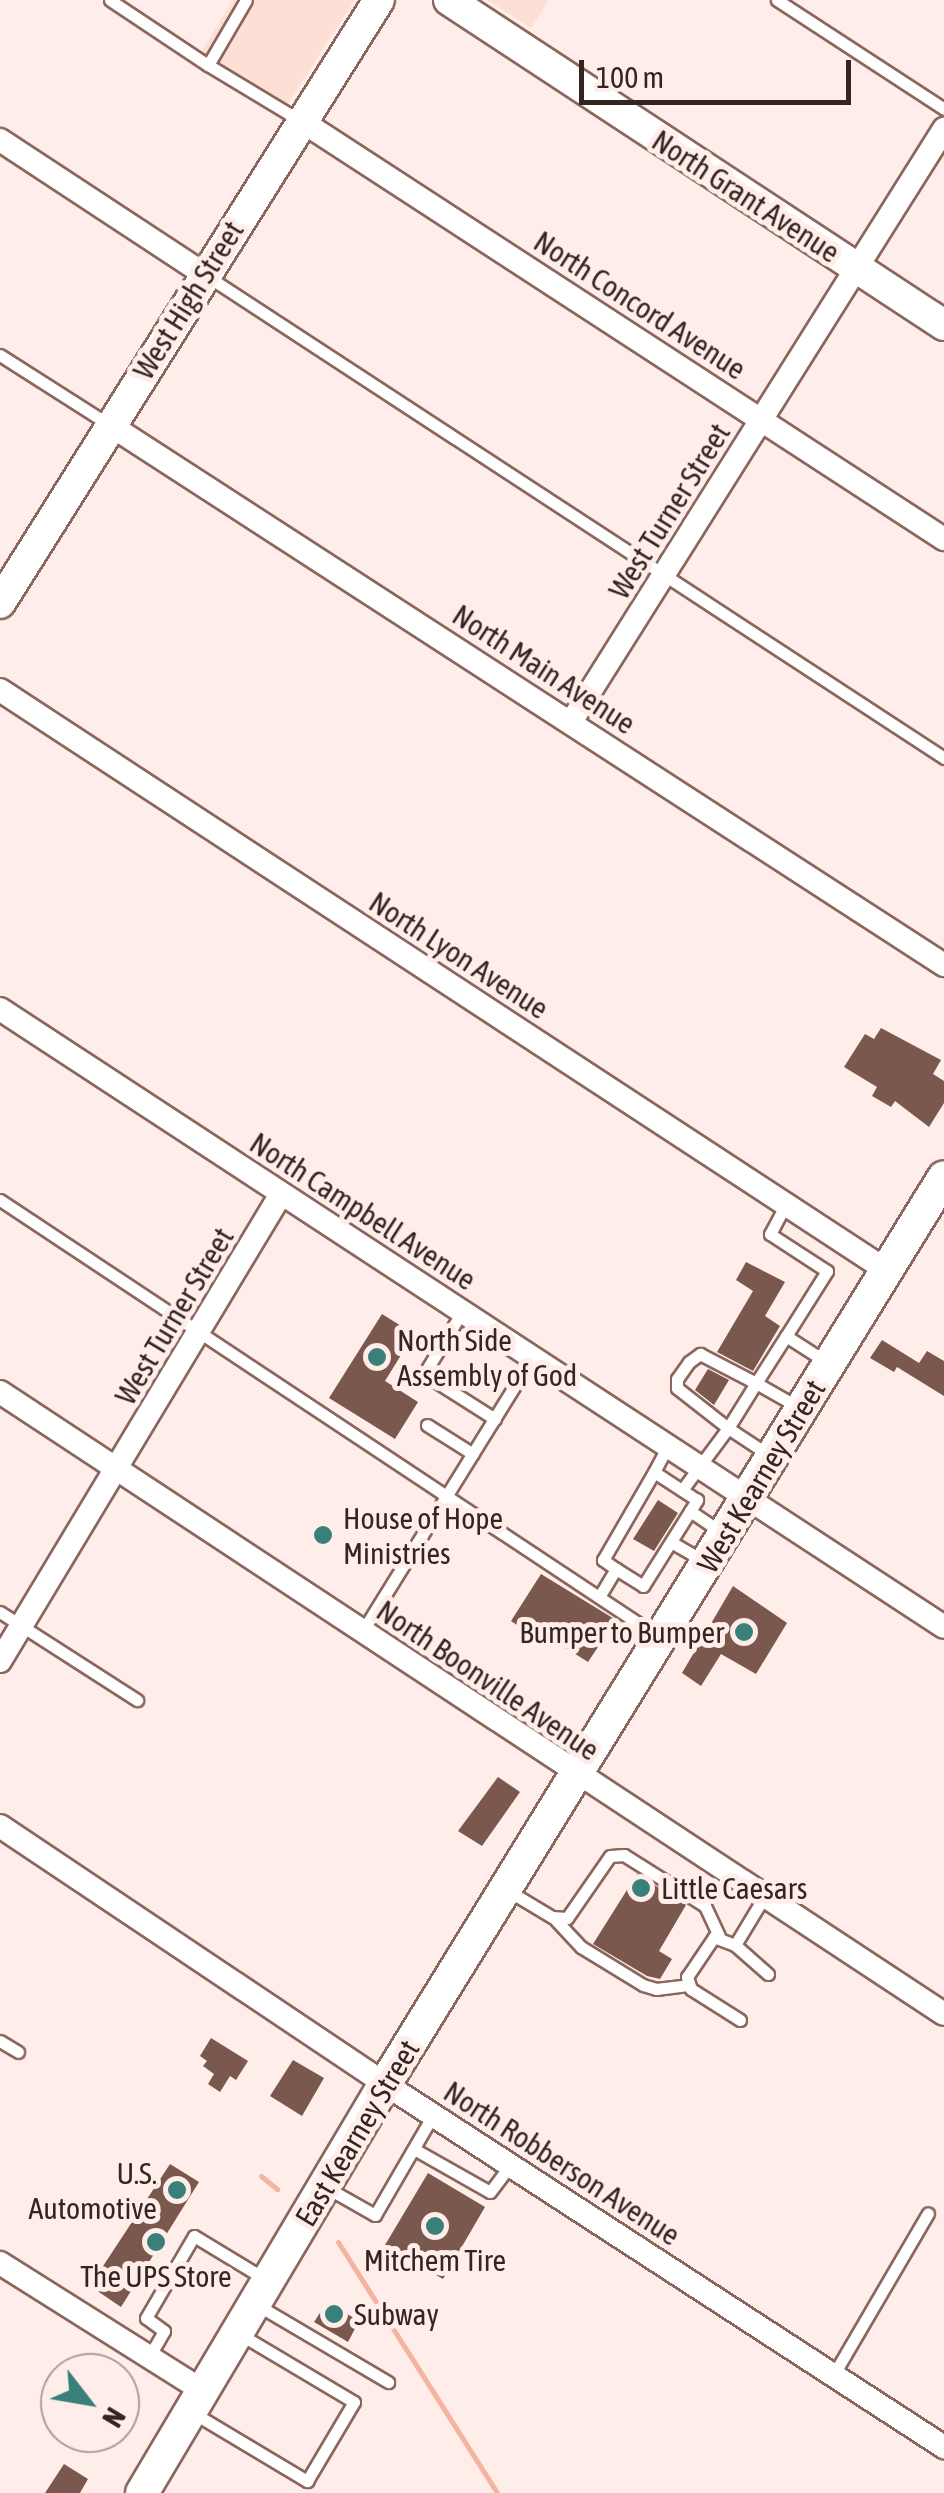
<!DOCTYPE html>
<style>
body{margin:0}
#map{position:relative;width:944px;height:2493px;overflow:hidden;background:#feede8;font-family:"Asap Condensed",sans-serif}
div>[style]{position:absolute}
.built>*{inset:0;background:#fddfd6}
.stream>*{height:5px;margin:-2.5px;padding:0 2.5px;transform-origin:2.5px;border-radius:2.5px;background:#f5b4a0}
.building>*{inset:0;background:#7b584e}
.roads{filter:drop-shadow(2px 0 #8a675c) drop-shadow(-2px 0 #8a675c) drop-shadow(0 2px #8a675c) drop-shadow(0 -2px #8a675c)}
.lane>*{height:11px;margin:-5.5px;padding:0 5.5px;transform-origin:5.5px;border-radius:5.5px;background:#fff}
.street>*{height:22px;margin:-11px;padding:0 11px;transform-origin:11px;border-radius:11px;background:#fff}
.secondary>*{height:30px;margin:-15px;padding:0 15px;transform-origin:15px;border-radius:15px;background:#fff}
.primary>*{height:32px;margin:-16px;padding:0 16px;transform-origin:16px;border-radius:16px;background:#fff}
.dots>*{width:28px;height:28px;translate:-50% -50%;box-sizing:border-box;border:5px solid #feede8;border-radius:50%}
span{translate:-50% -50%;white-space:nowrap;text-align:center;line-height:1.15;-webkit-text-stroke:10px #feede8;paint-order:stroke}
.street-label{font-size:30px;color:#342520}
.poi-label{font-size:30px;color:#342520}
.left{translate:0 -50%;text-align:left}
.right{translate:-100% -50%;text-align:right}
.north{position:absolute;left:40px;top:2353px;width:100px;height:100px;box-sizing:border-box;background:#feede8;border:2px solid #ad9d98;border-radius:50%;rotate:121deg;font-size:28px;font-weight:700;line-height:40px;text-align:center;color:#342520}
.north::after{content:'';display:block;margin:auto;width:35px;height:45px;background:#39807a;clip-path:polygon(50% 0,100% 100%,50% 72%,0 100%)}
.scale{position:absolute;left:579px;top:60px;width:272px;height:45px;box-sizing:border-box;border:5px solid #342520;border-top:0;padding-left:12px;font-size:30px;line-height:35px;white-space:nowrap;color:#342520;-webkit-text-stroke:8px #feede8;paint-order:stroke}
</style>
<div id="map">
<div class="built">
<div style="clip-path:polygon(233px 0,355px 0,285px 108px,200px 54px)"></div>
<div style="clip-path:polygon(487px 0,549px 0,531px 28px)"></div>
</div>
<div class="stream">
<div style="left:261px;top:2176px;width:21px;rotate:39deg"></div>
<div style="left:338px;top:2242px;width:297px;rotate:57.6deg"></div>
</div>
<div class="building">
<div style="clip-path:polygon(881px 1028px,941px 1060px,933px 1074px,944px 1081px,944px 1103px,929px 1127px,895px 1101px,891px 1107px,872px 1096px,877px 1087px,844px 1067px,865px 1034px,874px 1039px)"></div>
<div style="clip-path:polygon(746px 1262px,785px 1282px,765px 1316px,780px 1326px,753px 1371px,717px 1352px,753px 1291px,736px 1280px)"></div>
<div style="clip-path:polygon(382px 1314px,414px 1334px,385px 1381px,418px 1402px,395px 1439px,329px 1398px)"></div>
<div style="clip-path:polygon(882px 1340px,919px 1363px,927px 1351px,944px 1361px,944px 1396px,897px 1367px,894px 1372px,870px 1358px)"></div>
<div style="clip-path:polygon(708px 1369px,729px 1380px,714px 1405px,695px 1390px)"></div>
<div style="clip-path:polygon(658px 1500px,678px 1513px,654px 1551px,633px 1539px)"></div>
<div style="clip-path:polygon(541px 1574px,616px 1620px,588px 1662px,550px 1638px,546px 1644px,511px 1621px)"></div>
<div style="clip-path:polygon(733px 1586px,787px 1623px,756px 1674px,721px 1654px,701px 1686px,682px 1673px)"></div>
<div style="clip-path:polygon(498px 1777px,520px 1792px,482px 1846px,458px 1831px)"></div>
<div style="clip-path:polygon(637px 1874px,686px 1905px,659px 1951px,672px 1959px,660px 1979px,647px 1976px,593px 1944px)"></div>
<div style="clip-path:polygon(211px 2038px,248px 2061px,236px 2080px,230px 2076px,220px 2092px,208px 2084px,214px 2074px,203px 2066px,207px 2061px,200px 2056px)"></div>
<div style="clip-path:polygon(293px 2060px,324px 2078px,302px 2116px,270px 2096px)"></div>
<div style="clip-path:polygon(170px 2164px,199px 2182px,121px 2307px,90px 2286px)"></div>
<div style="clip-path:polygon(428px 2173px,485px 2207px,443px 2279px,385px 2245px)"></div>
<div style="clip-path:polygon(327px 2302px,359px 2321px,348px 2342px,314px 2322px)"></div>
<div style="clip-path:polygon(64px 2464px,88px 2479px,80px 2493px,45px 2493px)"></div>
</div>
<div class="roads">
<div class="lane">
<div style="left:110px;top:0;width:118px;rotate:33.6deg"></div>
<div style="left:208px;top:65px;width:75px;rotate:-59.7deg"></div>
<div style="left:777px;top:0;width:199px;rotate:33.1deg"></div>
<div style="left:208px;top:65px;width:106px;rotate:31.1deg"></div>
<div style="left:207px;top:276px;width:881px;rotate:33.18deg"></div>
<div style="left:0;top:355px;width:130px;rotate:32.5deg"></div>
<div style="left:0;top:1200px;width:791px;rotate:33.55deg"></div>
<div style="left:786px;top:1204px;width:34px;rotate:118deg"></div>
<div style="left:770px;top:1234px;width:68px;rotate:33deg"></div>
<div style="left:827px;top:1271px;width:77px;rotate:122.2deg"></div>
<div style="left:786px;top:1336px;width:46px;rotate:32.7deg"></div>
<div style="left:462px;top:1312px;width:73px;rotate:121.5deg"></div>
<div style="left:424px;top:1374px;width:84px;rotate:32.4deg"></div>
<div style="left:786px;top:1336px;width:56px;rotate:122.6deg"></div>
<div style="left:756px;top:1383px;width:51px;rotate:29.6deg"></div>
<div style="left:427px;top:1425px;width:54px;rotate:32.2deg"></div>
<div style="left:682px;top:1490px;width:77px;rotate:-53.4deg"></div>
<div style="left:728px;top:1428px;width:65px;rotate:-141.9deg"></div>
<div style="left:677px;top:1388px;width:9px;rotate:-90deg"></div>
<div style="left:677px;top:1379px;width:21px;rotate:-55deg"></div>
<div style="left:689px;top:1362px;width:14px;rotate:-36deg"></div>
<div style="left:700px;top:1354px;width:63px;rotate:27.4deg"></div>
<div style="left:756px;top:1383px;width:53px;rotate:121.9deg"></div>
<div style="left:728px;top:1428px;width:49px;rotate:33.4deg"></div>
<div style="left:690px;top:1511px;width:36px;rotate:34deg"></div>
<div style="left:671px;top:1542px;width:36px;rotate:30deg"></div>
<div style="left:616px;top:1569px;width:16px;rotate:-145deg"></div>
<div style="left:603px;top:1560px;width:102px;rotate:-59.9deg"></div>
<div style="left:599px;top:1597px;width:33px;rotate:-59deg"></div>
<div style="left:616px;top:1569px;width:32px;rotate:32deg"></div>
<div style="left:643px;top:1586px;width:102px;rotate:-57.9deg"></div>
<div style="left:697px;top:1500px;width:51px;rotate:-146.9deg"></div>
<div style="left:654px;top:1472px;width:30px;rotate:-62deg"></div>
<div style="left:0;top:1612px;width:163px;rotate:32.7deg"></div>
<div style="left:362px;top:1632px;width:322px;rotate:-58.2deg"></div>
<div style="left:507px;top:1890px;width:52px;rotate:31deg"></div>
<div style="left:552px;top:1917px;width:15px;rotate:4deg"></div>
<div style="left:567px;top:1918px;width:75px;rotate:-55.3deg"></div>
<div style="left:610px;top:1856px;width:14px;rotate:-4deg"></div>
<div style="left:624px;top:1855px;width:96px;rotate:32.2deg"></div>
<div style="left:705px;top:1906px;width:33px;rotate:65deg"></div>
<div style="left:553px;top:1917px;width:41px;rotate:47deg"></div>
<div style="left:581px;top:1947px;width:73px;rotate:31.5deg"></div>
<div style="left:643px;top:1985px;width:14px;rotate:17deg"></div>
<div style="left:656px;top:1989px;width:32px;rotate:-7deg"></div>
<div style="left:735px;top:1945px;width:44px;rotate:41.3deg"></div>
<div style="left:740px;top:2020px;width:58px;rotate:-147.7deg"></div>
<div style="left:691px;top:1989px;width:13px;rotate:-108deg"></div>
<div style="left:687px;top:1977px;width:48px;rotate:-56deg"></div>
<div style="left:714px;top:1937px;width:22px;rotate:21deg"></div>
<div style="left:735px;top:1945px;width:56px;rotate:-58.9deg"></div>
<div style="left:0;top:2041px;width:21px;rotate:31deg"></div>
<div style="left:414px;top:2149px;width:87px;rotate:29.5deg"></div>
<div style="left:490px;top:2192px;width:34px;rotate:-53deg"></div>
<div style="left:329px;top:2189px;width:53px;rotate:29.5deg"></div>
<div style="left:375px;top:2215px;width:116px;rotate:-59.9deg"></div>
<div style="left:259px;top:2306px;width:150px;rotate:30.5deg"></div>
<div style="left:149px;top:2357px;width:30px;rotate:-60deg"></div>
<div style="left:164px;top:2331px;width:22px;rotate:-144deg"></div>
<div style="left:146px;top:2318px;width:95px;rotate:-59.7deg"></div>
<div style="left:194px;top:2236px;width:83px;rotate:31.2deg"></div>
<div style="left:834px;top:2374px;width:186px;rotate:-59.7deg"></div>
<div style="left:195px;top:2414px;width:131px;rotate:30.9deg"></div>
<div style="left:307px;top:2481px;width:92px;rotate:-59.3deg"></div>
<div style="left:354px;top:2402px;width:135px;rotate:-149.3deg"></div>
</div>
<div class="street">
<div style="left:303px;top:122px;width:765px;rotate:33.05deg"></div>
<div style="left:0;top:140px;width:244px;rotate:33.3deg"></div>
<div style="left:110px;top:425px;width:994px;rotate:32.92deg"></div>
<div style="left:0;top:690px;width:1059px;rotate:33.21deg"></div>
<div style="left:571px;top:722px;width:701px;rotate:-57.83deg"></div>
<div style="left:0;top:1009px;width:1128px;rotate:33.21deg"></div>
<div style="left:0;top:1392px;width:1130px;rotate:33.38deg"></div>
<div style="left:0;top:1661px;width:545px;rotate:-58.96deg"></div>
<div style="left:0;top:1826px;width:463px;rotate:33.8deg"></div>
<div style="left:385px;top:2084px;width:667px;rotate:33deg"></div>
<div style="left:0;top:2263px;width:240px;rotate:32.2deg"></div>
</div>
<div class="secondary">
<div style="left:449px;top:0;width:592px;rotate:33.29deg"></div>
<div style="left:0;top:603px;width:712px;rotate:-57.85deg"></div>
</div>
<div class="primary">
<div style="left:142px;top:2493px;width:476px;rotate:-59.3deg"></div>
<div style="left:385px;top:2084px;width:1065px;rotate:-58.35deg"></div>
</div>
</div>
<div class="dots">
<div style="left:377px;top:1357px;background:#39807a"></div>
<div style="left:323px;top:1535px;background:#39807a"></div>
<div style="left:744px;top:1632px;background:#39807a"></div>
<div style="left:641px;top:1888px;background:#39807a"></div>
<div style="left:177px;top:2190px;background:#39807a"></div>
<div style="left:435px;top:2226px;background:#39807a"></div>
<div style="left:156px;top:2242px;background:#39807a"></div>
<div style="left:334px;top:2314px;background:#39807a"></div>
</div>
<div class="street-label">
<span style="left:746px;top:196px;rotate:33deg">North Grant Avenue</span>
<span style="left:188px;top:300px;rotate:-58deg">West High Street</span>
<span style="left:640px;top:305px;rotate:33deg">North Concord Avenue</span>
<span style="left:669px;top:511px;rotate:-58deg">West Turner Street</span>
<span style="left:544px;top:669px;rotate:33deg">North Main Avenue</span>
<span style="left:459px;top:955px;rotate:33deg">North Lyon Avenue</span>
<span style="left:363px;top:1211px;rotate:33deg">North Campbell Avenue</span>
<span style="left:174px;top:1316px;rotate:-59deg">West Turner Street</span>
<span style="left:761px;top:1476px;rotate:-59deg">West Kearney Street</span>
<span style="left:488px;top:1680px;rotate:34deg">North Boonville Avenue</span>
<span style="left:357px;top:2133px;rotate:-59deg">East Kearney Street</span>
<span style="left:562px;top:2163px;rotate:33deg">North Robberson Avenue</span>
</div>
<div class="poi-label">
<span class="left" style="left:397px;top:1357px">North Side<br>Assembly of God</span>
<span class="left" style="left:343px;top:1535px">House of Hope<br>Ministries</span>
<span class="right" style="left:724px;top:1632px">Bumper to Bumper</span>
<span class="left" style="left:661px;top:1888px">Little Caesars</span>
<span class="right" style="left:157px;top:2190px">U.S.<br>Automotive</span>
<span style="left:435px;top:2260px">Mitchem Tire</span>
<span style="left:156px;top:2276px">The UPS Store</span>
<span class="left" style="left:354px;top:2314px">Subway</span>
</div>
<div class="north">N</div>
<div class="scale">100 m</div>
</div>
